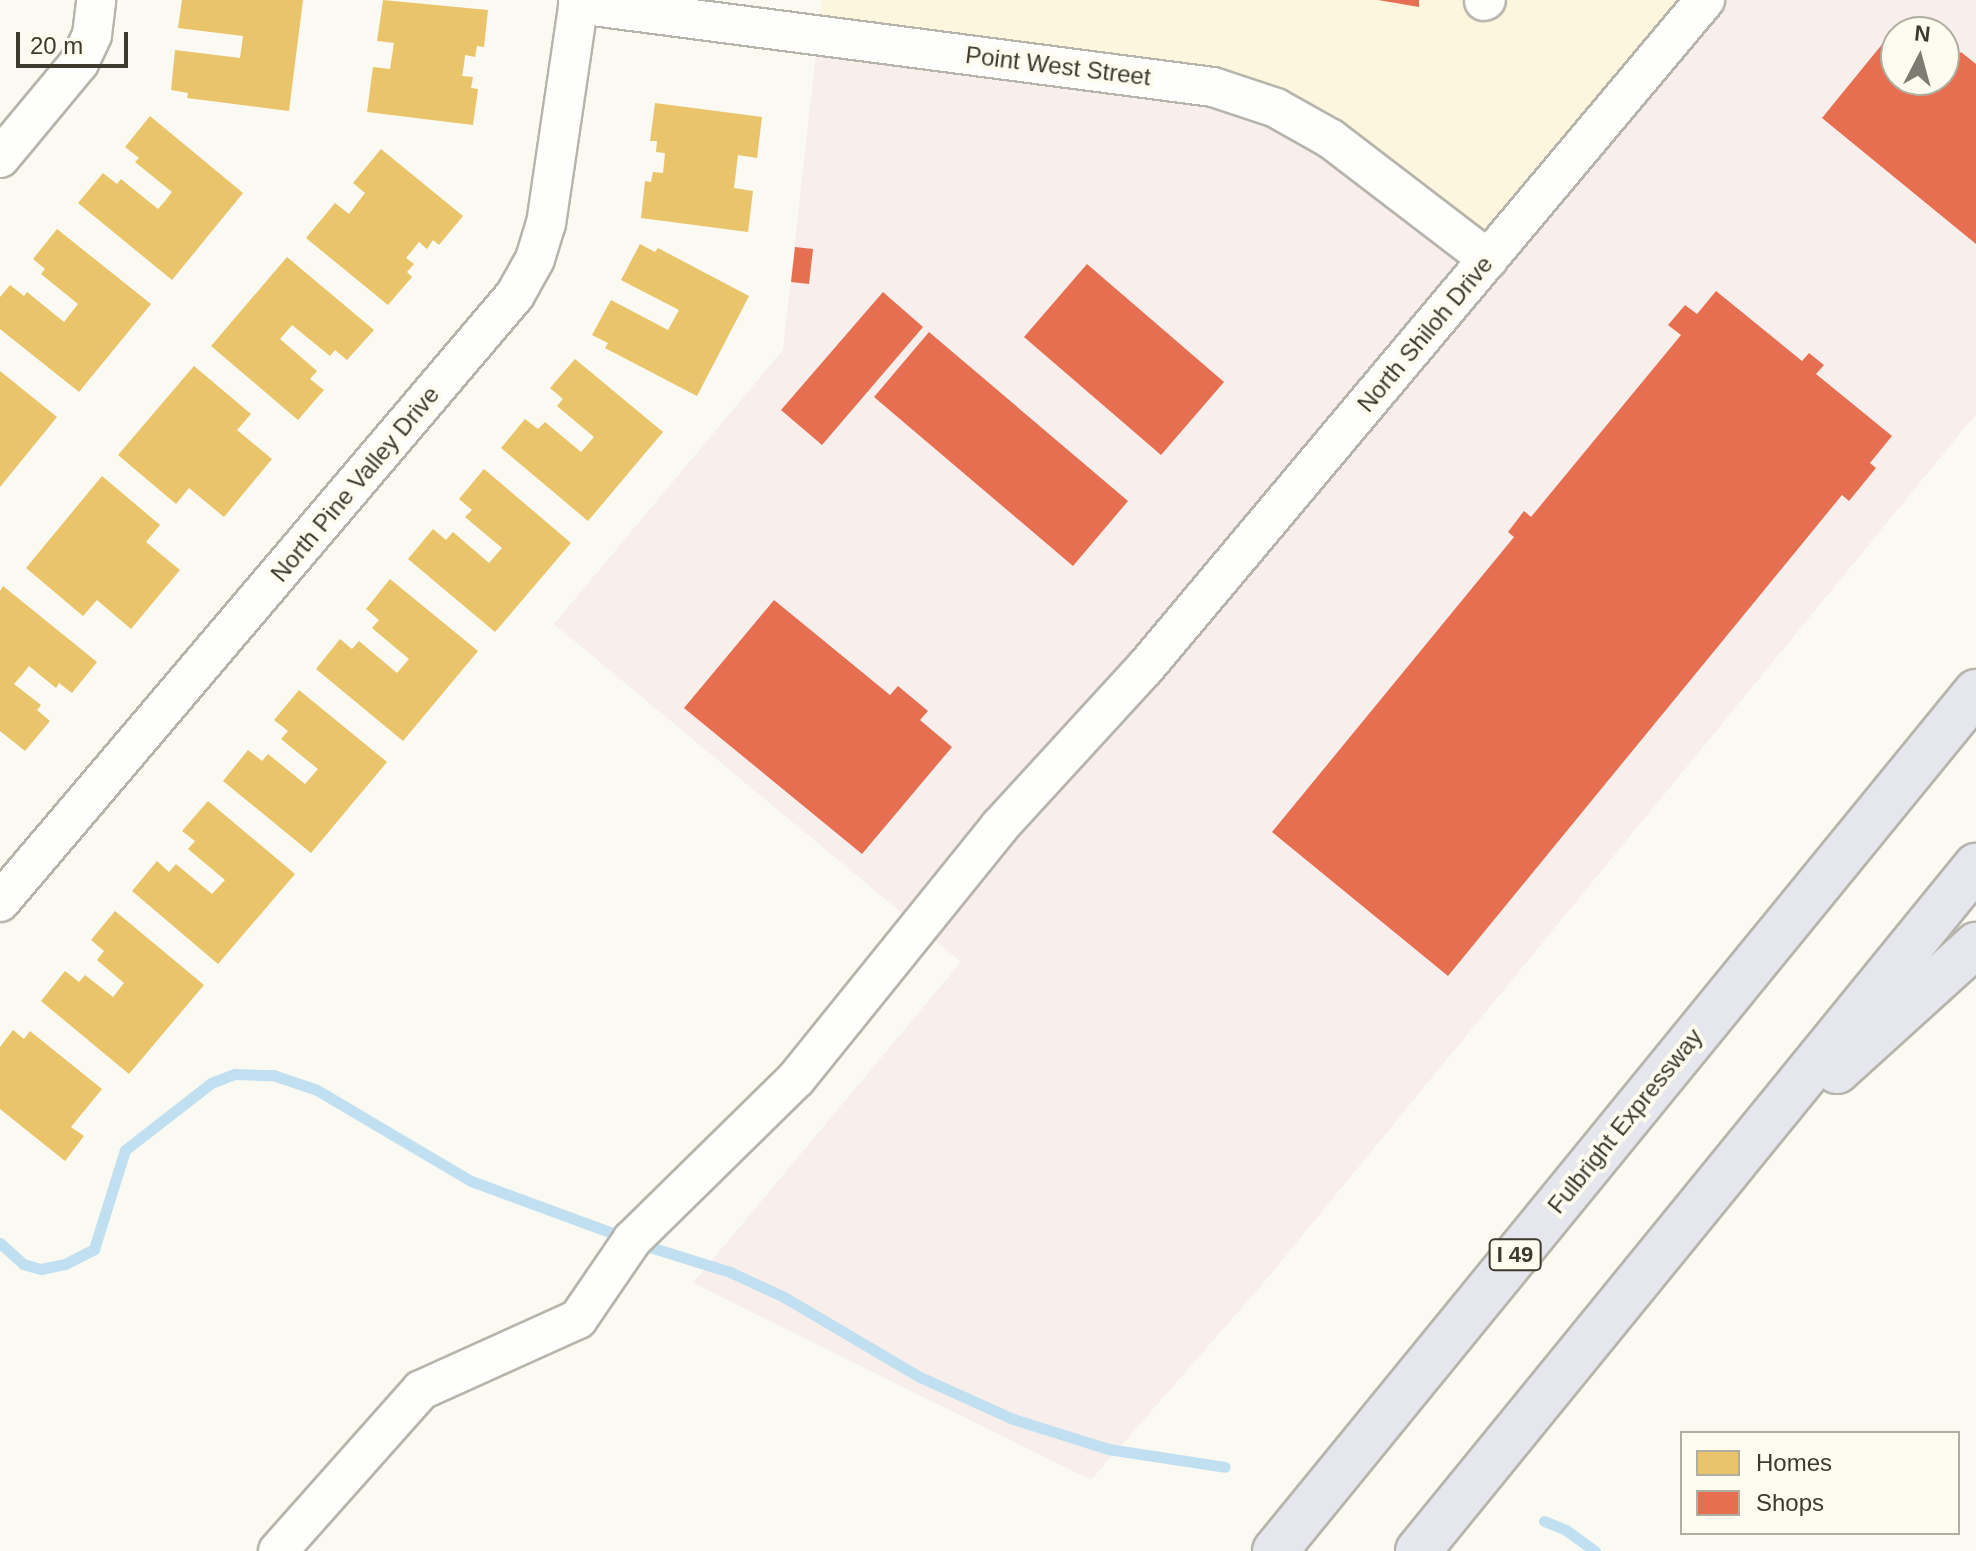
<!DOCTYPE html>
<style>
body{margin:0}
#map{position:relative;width:1976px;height:1551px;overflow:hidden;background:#faf9f2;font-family:Helvetica,sans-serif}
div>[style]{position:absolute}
.commercial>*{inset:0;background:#f8eeec}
.built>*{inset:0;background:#fbf6dd}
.homes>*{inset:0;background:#e9c46a}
.shops>*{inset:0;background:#e76f51}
.stream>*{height:11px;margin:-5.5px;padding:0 5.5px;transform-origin:5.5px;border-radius:5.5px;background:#c0dff0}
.roads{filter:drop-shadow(2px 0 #b6b4ab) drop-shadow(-2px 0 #b6b4ab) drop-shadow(0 2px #b6b4ab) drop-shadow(0 -2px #b6b4ab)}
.minor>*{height:38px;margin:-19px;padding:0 19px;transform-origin:19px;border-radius:19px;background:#fefefd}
.highway>*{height:44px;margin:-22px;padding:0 22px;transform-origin:22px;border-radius:22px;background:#e5e6ee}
span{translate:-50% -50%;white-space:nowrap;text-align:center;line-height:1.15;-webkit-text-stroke:8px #fefbef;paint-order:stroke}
.shield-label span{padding:2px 6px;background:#fefbef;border:2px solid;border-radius:6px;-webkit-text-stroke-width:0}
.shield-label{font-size:22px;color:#3c392d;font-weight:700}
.street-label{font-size:24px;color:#3c392d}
.legend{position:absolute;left:1680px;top:1431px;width:280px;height:104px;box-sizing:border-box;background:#fefbef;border:2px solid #b0ada1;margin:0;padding:10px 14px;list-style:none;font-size:24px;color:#3c392d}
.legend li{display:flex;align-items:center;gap:16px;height:40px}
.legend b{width:40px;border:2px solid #b0ada1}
.north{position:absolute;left:1880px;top:16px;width:80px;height:80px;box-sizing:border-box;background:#fefbef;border:2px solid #b0ada1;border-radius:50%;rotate:6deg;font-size:22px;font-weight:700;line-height:32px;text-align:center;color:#3c392d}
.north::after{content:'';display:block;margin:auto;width:28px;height:36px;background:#7e7c72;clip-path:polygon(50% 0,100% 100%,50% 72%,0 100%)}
.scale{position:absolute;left:16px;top:32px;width:112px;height:36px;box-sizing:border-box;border:4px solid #3c392d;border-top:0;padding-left:10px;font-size:24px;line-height:28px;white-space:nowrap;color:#3c392d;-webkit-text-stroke:6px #fefbef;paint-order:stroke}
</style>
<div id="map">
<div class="commercial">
<div style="clip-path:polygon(evenodd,1705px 0,1976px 0,1976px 414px,1265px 1281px,1091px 1480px,693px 1283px,961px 962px,554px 624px,783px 350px,818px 35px,1705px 0,1896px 32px,1944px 32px,1944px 80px,1896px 80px,1896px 32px)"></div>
</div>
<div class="built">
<div style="clip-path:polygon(822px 0,1705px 0,1488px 259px,1276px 108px,818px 35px)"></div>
</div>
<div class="homes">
<div style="clip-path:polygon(182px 0,303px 0,289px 111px,187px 98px,188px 93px,171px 90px,175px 50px,240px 58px,243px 36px,178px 28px)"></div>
<div style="clip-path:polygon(383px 0,488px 10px,484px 47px,477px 46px,475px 57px,465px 55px,464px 65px,462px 76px,473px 77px,471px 88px,478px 89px,473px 125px,367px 112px,373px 67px,390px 69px,394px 43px,377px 41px)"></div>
<div style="clip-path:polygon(655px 103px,762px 117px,757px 158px,738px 155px,734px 188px,753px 191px,748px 232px,641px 218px,645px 181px,651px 182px,653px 172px,663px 173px,665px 153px,656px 152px,657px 141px,650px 141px)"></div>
<div style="clip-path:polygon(150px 116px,243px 193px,172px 280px,78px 203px,103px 173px,117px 184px,121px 179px,158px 209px,165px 201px,172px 192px,135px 162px,139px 158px,125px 147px)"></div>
<div style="clip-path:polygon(381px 149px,463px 216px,439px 245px,433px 240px,427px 249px,419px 242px,406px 258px,414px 264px,407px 272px,412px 277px,388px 305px,306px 238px,335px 203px,349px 214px,365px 193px,353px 183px)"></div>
<div style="clip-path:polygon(57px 229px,151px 304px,79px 392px,0 329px,0 297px,10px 285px,24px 296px,27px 292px,64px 322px,78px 304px,41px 274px,45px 269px,33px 259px)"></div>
<div style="clip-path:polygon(640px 244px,655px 252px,658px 248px,749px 296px,697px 396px,605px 348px,608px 343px,592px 335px,611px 300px,668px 330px,679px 310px,621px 280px)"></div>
<div style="clip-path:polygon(287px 257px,374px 330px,347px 360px,335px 350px,330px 356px,292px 325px,280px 339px,317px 371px,310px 379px,324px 390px,298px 420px,211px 346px)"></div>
<div style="clip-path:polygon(575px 359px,663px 432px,588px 521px,501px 448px,525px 419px,538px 429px,545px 422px,581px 452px,594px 437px,557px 406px,563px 399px,550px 388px)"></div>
<div style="clip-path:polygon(194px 366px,251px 414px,237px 430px,272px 459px,224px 517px,189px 488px,176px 504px,118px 455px)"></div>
<div style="clip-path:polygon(0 371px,57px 417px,0 487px)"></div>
<div style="clip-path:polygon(484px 469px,571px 543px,495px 632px,408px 559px,433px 529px,446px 540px,453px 532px,489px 563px,502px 548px,465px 517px,472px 510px,459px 499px)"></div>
<div style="clip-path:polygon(102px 476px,160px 525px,146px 542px,180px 570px,131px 629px,97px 600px,83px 616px,26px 568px)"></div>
<div style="clip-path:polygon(390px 579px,478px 651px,403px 741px,316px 669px,340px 639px,352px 649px,359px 641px,397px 673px,409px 659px,372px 628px,379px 620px,366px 609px)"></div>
<div style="clip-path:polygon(3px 586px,97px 662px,72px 693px,59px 683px,56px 688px,29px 666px,22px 675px,14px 684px,41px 705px,37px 710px,50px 721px,25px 751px,0 731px,0 591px)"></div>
<div style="clip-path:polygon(299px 690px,387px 762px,311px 853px,223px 781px,248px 750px,262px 761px,268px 754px,305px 784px,318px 769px,281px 739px,288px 731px,274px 720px)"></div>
<div style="clip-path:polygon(208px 801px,295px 874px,218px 964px,132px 891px,157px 861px,169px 872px,176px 864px,212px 894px,225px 880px,188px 849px,195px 841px,182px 831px)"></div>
<div style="clip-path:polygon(115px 911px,204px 985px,129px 1074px,41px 1001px,65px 971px,79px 982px,85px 975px,113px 997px,124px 983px,97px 960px,104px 951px,91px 940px)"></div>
<div style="clip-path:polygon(13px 1030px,24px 1039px,30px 1031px,102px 1089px,71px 1127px,84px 1136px,65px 1161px,0 1109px,0 1047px)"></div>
</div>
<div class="shops">
<div style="clip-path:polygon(1378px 0,1419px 0,1419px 7px)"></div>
<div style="clip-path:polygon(1888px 37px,1896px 43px,1896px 80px,1944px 80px,1944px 73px,1961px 52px,1976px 64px,1976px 244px,1822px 118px)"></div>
<div style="clip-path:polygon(795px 247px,813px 249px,809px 284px,791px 282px)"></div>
<div style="clip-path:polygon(1087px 264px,1224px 382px,1161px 455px,1024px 337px)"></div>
<div style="clip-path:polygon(1716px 291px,1802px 361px,1809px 353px,1824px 365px,1816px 374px,1892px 436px,1870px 463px,1876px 468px,1849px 501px,1842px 495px,1448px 976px,1272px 832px,1514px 537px,1508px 532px,1524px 511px,1531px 517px,1681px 335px,1668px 325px,1685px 305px,1697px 314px)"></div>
<div style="clip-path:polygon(883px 292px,923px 327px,822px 445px,781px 410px)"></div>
<div style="clip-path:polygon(929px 332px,1128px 501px,1073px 566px,874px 397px)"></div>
<div style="clip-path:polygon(774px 600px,890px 695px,898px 686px,928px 711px,920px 720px,952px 747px,862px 854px,684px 708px)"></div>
</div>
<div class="stream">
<div style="left:0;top:1243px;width:31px;rotate:42deg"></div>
<div style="left:23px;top:1264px;width:19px;rotate:16deg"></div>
<div style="left:41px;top:1269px;width:25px;rotate:-12deg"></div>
<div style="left:65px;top:1264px;width:33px;rotate:-27deg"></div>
<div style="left:94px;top:1249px;width:104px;rotate:-72.6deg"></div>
<div style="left:125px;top:1150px;width:109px;rotate:-37.9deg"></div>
<div style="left:211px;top:1083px;width:26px;rotate:-21deg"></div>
<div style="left:235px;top:1074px;width:38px;rotate:2deg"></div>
<div style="left:273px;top:1075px;width:46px;rotate:18.8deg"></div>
<div style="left:317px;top:1090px;width:179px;rotate:30.6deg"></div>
<div style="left:471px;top:1181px;width:194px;rotate:20.2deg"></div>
<div style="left:653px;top:1248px;width:81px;rotate:17.3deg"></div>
<div style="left:730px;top:1272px;width:60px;rotate:24.8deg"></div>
<div style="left:784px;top:1297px;width:158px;rotate:30.5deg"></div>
<div style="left:920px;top:1377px;width:102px;rotate:24.3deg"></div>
<div style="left:1013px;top:1419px;width:100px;rotate:17.5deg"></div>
<div style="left:1108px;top:1449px;width:118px;rotate:8.7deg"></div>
<div style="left:1544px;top:1521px;width:24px;rotate:22deg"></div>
<div style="left:1566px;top:1530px;width:36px;rotate:36deg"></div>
</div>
<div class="roads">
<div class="minor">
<div style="left:1484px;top:1px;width:2px;rotate:-27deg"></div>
<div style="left:578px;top:4px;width:640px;rotate:7.45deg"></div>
<div style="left:1213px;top:87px;width:66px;rotate:18.4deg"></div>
<div style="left:1276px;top:108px;width:63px;rotate:29.4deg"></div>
<div style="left:1331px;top:139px;width:198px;rotate:37.4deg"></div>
<div style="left:0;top:158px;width:124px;rotate:-50.3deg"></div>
<div style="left:79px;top:63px;width:31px;rotate:-65deg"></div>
<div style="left:92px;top:35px;width:35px;rotate:-83deg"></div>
<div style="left:0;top:902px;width:796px;rotate:-49.69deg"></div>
<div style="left:515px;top:295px;width:41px;rotate:-60.9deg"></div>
<div style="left:535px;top:259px;width:37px;rotate:-73deg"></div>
<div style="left:546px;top:224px;width:226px;rotate:-81.6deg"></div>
<div style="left:278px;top:1551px;width:215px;rotate:-48.4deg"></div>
<div style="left:421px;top:1390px;width:172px;rotate:-24.3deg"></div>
<div style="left:578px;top:1319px;width:96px;rotate:-55.6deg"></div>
<div style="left:632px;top:1240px;width:230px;rotate:-44.5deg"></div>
<div style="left:796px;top:1079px;width:325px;rotate:-51.1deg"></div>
<div style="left:1000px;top:826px;width:214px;rotate:-47.5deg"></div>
<div style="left:1145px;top:668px;width:872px;rotate:-50.03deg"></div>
</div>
<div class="highway">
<div style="left:1837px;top:1071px;width:188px;rotate:-42.2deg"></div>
<div style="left:1275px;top:1551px;width:1109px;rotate:-50.78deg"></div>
<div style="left:1418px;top:1551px;width:884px;rotate:-50.83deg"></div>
</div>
</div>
<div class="shield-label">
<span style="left:1515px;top:1255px">I 49</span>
</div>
<div class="street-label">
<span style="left:1058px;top:66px;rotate:7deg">Point West Street</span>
<span style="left:1425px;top:334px;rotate:-50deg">North Shiloh Drive</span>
<span style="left:355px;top:484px;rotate:-50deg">North Pine Valley Drive</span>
<span style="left:1625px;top:1121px;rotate:-51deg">Fulbright Expressway</span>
</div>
<ul class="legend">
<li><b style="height:22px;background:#e9c46a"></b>Homes</li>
<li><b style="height:22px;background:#e76f51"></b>Shops</li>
</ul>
<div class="north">N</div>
<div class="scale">20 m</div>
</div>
